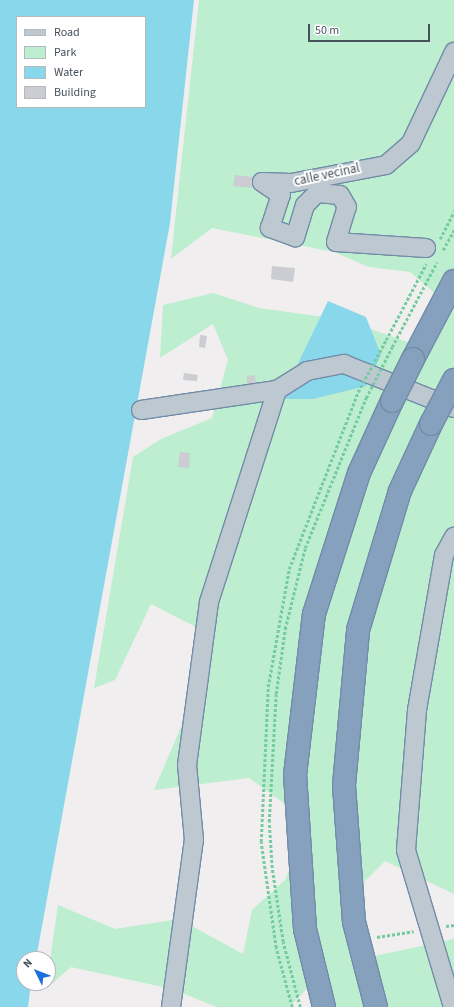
<!DOCTYPE html>
<style>
body{margin:0}
#map{position:relative;width:454px;height:1007px;overflow:hidden;background:#f0eeee;font-family:"Source Sans 3",sans-serif}
div>[style]{position:absolute}
.green>*{inset:0;background:#bceecf}
.water>*{inset:0;background:#89d7eb}
.building>*{inset:0;background:#cbcdd3}
.path>*{height:2.5px;margin-top:-1.25px;transform-origin:0;background:repeating-linear-gradient(90deg,#74cca0 0 3px,transparent 0 5px)}
.roads{filter:drop-shadow(1px 0 #718ca8) drop-shadow(-1px 0 #718ca8) drop-shadow(0 1px #718ca8) drop-shadow(0 -1px #718ca8)}
.street>*{height:18px;margin:-9px;padding:0 9px;transform-origin:9px;border-radius:9px;background:#bec8d0}
.highway>*{height:22px;margin:-11px;padding:0 11px;transform-origin:11px;border-radius:11px;background:#85a1bd}
.path-bridge>*{height:2.5px;margin-top:-1.25px;transform-origin:0;background:repeating-linear-gradient(90deg,#74cca0 0 3px,transparent 0 5px)}
.bridges{filter:drop-shadow(1px 0 #718ca8) drop-shadow(-1px 0 #718ca8) drop-shadow(0 1px #718ca8) drop-shadow(0 -1px #718ca8)}
.highway-bridge>*{height:22px;margin:-11px;padding:0 11px;transform-origin:11px;border-radius:11px;background:#85a1bd}
span{translate:-50% -50%;white-space:nowrap;text-align:center;line-height:1.15;-webkit-text-stroke:4px #fff;paint-order:stroke}
.street-label{font-size:13px;color:#46515b}
.legend{position:absolute;left:16px;top:16px;width:130px;height:92px;box-sizing:border-box;background:#fff;border:1px solid #b5b9bd;margin:0;padding:5px 7px;list-style:none;font-size:12px;color:#46515b}
.legend li{display:flex;align-items:center;gap:8px;height:20px}
.legend b{width:20px;border:1px solid #b5b9bd}
.north{position:absolute;left:16px;top:951px;width:40px;height:40px;box-sizing:border-box;background:#fff;border:1px solid #b5b9bd;border-radius:50%;rotate:313deg;font-size:11px;font-weight:700;line-height:16px;text-align:center;color:#46515b}
.north::after{content:'';display:block;margin:auto;width:14px;height:18px;background:#1a71de;clip-path:polygon(50% 0,100% 100%,50% 72%,0 100%)}
.scale{position:absolute;left:308px;top:24px;width:122px;height:18px;box-sizing:border-box;border:2px solid #46515b;border-top:0;padding-left:5px;font-size:12px;line-height:14px;white-space:nowrap;color:#46515b;-webkit-text-stroke:3px #fff;paint-order:stroke}
</style>
<div id="map">
<div class="green">
<div style="clip-path:polygon(199px 0,454px 0,454px 894px,385px 861px,341px 905px,360px 996px,370px 957px,454px 939px,454px 1007px,335px 1007px,318px 978px,289px 1007px,217px 1007px,172px 989px,71px 967px,46px 989px,58px 905px,115px 929px,179px 919px,243px 954px,252px 910px,285px 880px,306px 832px,306px 819px,249px 778px,154px 790px,194px 697px,196px 627px,151px 604px,115px 680px,94px 688px,133px 457px,161px 439px,212px 418px,228px 360px,213px 324px,160px 358px,163px 305px,213px 293px,259px 308px,345px 320px,419px 346px,433px 347px,453px 309px,410px 272px,369px 267px,334px 252px,212px 228px,171px 259px)"></div>
</div>
<div class="water">
<div style="clip-path:polygon(evenodd,0 0,194px 0,170px 223px,36px 959px,24px 959px,24px 983px,31px 983px,28px 1007px,0 1007px,0 0,17px 17px,145px 17px,145px 107px,17px 107px,17px 17px)"></div>
<div style="clip-path:polygon(328px 301px,366px 317px,381px 355px,366px 386px,313px 399px,281px 399px)"></div>
</div>
<div class="building">
<div style="clip-path:polygon(235px 175px,253px 177px,252px 188px,233px 186px)"></div>
<div style="clip-path:polygon(272px 266px,295px 268px,293px 282px,271px 279px)"></div>
<div style="clip-path:polygon(200px 335px,207px 336px,205px 348px,199px 347px)"></div>
<div style="clip-path:polygon(184px 373px,198px 375px,197px 381px,183px 380px)"></div>
<div style="clip-path:polygon(255px 375px,256px 388px,247px 389px,247px 376px)"></div>
<div style="clip-path:polygon(180px 452px,190px 453px,189px 468px,178px 467px)"></div>
</div>
<div class="path">
<div style="left:440px;top:239px;width:31px;rotate:-63deg"></div>
<div style="left:443px;top:250px;width:23px;rotate:-61deg"></div>
<div style="left:386px;top:340px;width:86px;rotate:-62.2deg"></div>
<div style="left:392px;top:347px;width:96px;rotate:-62.1deg"></div>
<div style="left:446px;top:926px;width:8px;rotate:-7deg"></div>
<div style="left:377px;top:937px;width:37px;rotate:-9deg"></div>
<div style="left:292px;top:1007px;width:61px;rotate:-105.2deg"></div>
<div style="left:276px;top:948px;width:107px;rotate:-98.1deg"></div>
<div style="left:261px;top:842px;width:155px;rotate:-87.4deg"></div>
<div style="left:268px;top:687px;width:120px;rotate:-79.9deg"></div>
<div style="left:289px;top:569px;width:190px;rotate:-68.7deg"></div>
<div style="left:300px;top:1007px;width:67px;rotate:-104.7deg"></div>
<div style="left:283px;top:942px;width:75px;rotate:-98.5deg"></div>
<div style="left:272px;top:868px;width:46px;rotate:-93.7deg"></div>
<div style="left:269px;top:822px;width:128px;rotate:-86.9deg"></div>
<div style="left:276px;top:694px;width:66px;rotate:-82.1deg"></div>
<div style="left:285px;top:629px;width:83px;rotate:-76.1deg"></div>
<div style="left:305px;top:548px;width:162px;rotate:-67.9deg"></div>
</div>
<div class="roads">
<div class="street">
<div style="left:426px;top:248px;width:90px;rotate:-176.2deg"></div>
<div style="left:336px;top:242px;width:37px;rotate:-73deg"></div>
<div style="left:347px;top:207px;width:14px;rotate:-120deg"></div>
<div style="left:340px;top:195px;width:23px;rotate:-175deg"></div>
<div style="left:317px;top:193px;width:17px;rotate:135deg"></div>
<div style="left:305px;top:205px;width:34px;rotate:107deg"></div>
<div style="left:295px;top:237px;width:27px;rotate:-160deg"></div>
<div style="left:270px;top:228px;width:35px;rotate:-72deg"></div>
<div style="left:281px;top:195px;width:23px;rotate:-146deg"></div>
<div style="left:262px;top:182px;width:29px;rotate:2deg"></div>
<div style="left:291px;top:183px;width:97px;rotate:-10.7deg"></div>
<div style="left:386px;top:165px;width:33px;rotate:-41deg"></div>
<div style="left:411px;top:143px;width:101px;rotate:-64.7deg"></div>
<div style="left:141px;top:410px;width:137px;rotate:-8.4deg"></div>
<div style="left:277px;top:390px;width:36px;rotate:-32deg"></div>
<div style="left:307px;top:371px;width:38px;rotate:-11deg"></div>
<div style="left:344px;top:364px;width:118px;rotate:21.8deg"></div>
<div style="left:171px;top:1007px;width:169px;rotate:-82.2deg"></div>
<div style="left:194px;top:840px;width:75px;rotate:-95.3deg"></div>
<div style="left:187px;top:765px;width:164px;rotate:-82.3deg"></div>
<div style="left:209px;top:602px;width:223px;rotate:-72.2deg"></div>
<div style="left:453px;top:1007px;width:164px;rotate:-106.7deg"></div>
<div style="left:406px;top:850px;width:140px;rotate:-85.5deg"></div>
<div style="left:417px;top:710px;width:157px;rotate:-80.1deg"></div>
<div style="left:444px;top:555px;width:21px;rotate:-61deg"></div>
</div>
<div class="highway">
<div style="left:413px;top:359px;width:88px;rotate:-62.3deg"></div>
<div style="left:324px;top:1007px;width:80px;rotate:-103.7deg"></div>
<div style="left:305px;top:929px;width:154px;rotate:-93.7deg"></div>
<div style="left:295px;top:775px;width:162px;rotate:-83.3deg"></div>
<div style="left:314px;top:614px;width:148px;rotate:-72.3deg"></div>
<div style="left:359px;top:473px;width:79px;rotate:-65.4deg"></div>
<div style="left:376px;top:1007px;width:88px;rotate:-104.5deg"></div>
<div style="left:354px;top:922px;width:137px;rotate:-94.2deg"></div>
<div style="left:344px;top:785px;width:156px;rotate:-84.8deg"></div>
<div style="left:358px;top:630px;width:145px;rotate:-73.2deg"></div>
<div style="left:400px;top:491px;width:74px;rotate:-65.2deg"></div>
</div>
</div>
<div class="path-bridge">
<div style="left:358px;top:392px;width:59px;rotate:-61.7deg"></div>
<div style="left:366px;top:398px;width:57px;rotate:-63deg"></div>
</div>
<div class="bridges">
<div class="highway-bridge">
<div style="left:392px;top:401px;width:47px;rotate:-63.4deg"></div>
<div style="left:431px;top:424px;width:50px;rotate:-62.4deg"></div>
</div>
</div>
<div class="street-label">
<span style="left:327px;top:175px;rotate:-12deg">calle vecinal</span>
</div>
<ul class="legend">
<li><b style="height:5px;background:#bec8d0"></b>Road</li>
<li><b style="height:11px;background:#bceecf"></b>Park</li>
<li><b style="height:11px;background:#89d7eb"></b>Water</li>
<li><b style="height:11px;background:#cbcdd3"></b>Building</li>
</ul>
<div class="north">N</div>
<div class="scale">50 m</div>
</div>
